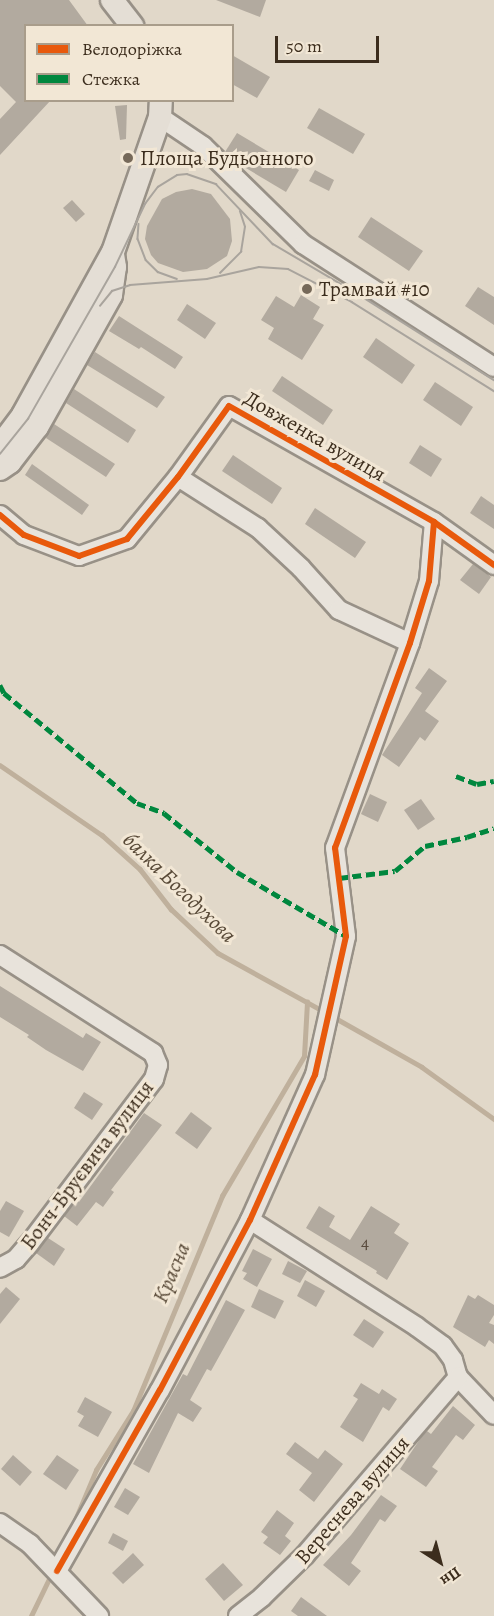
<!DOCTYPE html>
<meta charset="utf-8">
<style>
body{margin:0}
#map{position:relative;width:494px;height:1616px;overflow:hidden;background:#e1d8c9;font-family:Alegreya,serif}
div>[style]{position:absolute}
.stream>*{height:4.5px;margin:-2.25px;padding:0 2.25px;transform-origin:2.25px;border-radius:2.25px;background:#bfb09c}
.building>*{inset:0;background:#b2aa9f}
.roads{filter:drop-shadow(2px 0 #989187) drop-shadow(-2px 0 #989187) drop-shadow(0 2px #989187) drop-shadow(0 -2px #989187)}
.minor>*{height:18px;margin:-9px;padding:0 9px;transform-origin:9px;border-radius:9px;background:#e8e3db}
.major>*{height:22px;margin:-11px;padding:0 11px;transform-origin:11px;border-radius:11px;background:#e4ded5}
.tram>*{height:1.5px;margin:-0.75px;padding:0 0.75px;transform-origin:0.75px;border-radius:0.75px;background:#a9a49d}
.quiet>*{height:4.5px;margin-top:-2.25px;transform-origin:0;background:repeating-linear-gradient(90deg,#00873e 0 9px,transparent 0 13.5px)}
.cycleway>*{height:6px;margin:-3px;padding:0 3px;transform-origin:3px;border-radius:3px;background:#e8590c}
.dots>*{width:16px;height:16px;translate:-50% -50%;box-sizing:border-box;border:3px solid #f2e7d5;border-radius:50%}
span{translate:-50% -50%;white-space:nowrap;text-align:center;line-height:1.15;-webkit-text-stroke:6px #f2e7d5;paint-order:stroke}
.number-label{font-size:18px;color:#5a4c3e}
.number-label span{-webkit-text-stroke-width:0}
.poi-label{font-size:21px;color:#3c2d1d}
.left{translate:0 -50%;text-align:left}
.street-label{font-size:21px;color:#3c2d1d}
.water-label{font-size:22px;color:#594a38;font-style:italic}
.legend{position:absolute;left:24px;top:24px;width:210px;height:78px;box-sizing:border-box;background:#f2e7d5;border:2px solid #a99d8b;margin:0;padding:8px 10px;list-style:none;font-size:18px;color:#3c2d1d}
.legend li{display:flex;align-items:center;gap:12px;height:30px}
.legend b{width:30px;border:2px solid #a99d8b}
.north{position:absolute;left:410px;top:1532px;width:60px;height:60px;-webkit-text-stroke:4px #f2e7d5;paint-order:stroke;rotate:144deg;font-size:16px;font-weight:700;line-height:24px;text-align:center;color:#3c2d1d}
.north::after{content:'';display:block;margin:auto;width:21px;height:27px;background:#3c2d1d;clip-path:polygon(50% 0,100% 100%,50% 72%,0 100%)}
.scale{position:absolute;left:275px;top:36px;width:104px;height:27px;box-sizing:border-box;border:3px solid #3c2d1d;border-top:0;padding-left:8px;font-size:18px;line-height:21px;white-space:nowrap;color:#3c2d1d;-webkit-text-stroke:4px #f2e7d5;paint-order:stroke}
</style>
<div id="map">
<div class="stream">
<div style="left:0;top:765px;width:124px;rotate:34.5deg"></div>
<div style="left:102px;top:835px;width:51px;rotate:41.8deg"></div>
<div style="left:140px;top:869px;width:51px;rotate:52.2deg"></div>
<div style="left:171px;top:909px;width:64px;rotate:43.1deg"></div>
<div style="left:218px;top:953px;width:122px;rotate:28.9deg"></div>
<div style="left:332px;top:1016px;width:103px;rotate:29.5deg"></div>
<div style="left:422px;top:1067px;width:89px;rotate:35.8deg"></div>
<div style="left:70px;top:1532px;width:67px;rotate:-67.2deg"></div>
<div style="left:96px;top:1470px;width:70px;rotate:-57.9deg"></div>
<div style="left:133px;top:1411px;width:233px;rotate:-67.5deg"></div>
<div style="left:222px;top:1196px;width:162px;rotate:-59.6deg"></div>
<div style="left:304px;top:1056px;width:54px;rotate:-86.8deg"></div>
<div style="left:31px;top:1616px;width:41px;rotate:-64.1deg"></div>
</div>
<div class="building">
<div style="clip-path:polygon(0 0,69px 0,88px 26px,26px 26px,26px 100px,51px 100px,0 155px,0 119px,16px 102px,0 86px)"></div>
<div style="clip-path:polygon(216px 0,266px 0,260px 17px)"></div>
<div style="clip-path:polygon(232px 55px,270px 77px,257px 98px,232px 84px)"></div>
<div style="clip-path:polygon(127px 105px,126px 139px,120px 140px,115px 106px)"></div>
<div style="clip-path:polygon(319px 108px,365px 134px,353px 154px,307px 128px)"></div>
<div style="clip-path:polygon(237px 133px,299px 170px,286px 192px,234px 161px,225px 152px)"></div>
<div style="clip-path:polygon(315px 170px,334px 180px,329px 191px,309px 181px)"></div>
<div style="clip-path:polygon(192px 189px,211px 194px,230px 219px,232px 241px,227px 256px,207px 269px,183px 272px,158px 263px,151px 255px,145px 239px,147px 226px,162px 199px,176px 192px)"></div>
<div style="clip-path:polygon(72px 200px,85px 214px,76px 222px,63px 208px)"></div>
<div style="clip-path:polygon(371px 217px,423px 251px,409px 271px,358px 237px)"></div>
<div style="clip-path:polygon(478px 287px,494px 297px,494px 325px,465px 306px)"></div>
<div style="clip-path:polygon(301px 295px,320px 307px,313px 319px,324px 325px,302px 360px,268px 339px,274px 328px,261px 320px,276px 296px,294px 307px)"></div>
<div style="clip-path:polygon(187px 304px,216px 323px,205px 339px,177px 320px)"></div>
<div style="clip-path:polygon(119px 316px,183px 357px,175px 369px,141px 347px,139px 349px,109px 331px)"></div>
<div style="clip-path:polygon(376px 338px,415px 365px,402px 384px,363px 357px)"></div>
<div style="clip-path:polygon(95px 352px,165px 397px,157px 408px,87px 365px)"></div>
<div style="clip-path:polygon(282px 376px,333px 410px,323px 425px,272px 391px)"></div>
<div style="clip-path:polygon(435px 382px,473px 407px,461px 426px,423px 400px)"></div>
<div style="clip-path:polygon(74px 389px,136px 430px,128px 443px,66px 403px)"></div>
<div style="clip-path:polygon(54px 424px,115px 464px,106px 477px,46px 438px)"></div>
<div style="clip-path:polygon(420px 445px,442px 459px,431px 477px,409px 463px)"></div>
<div style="clip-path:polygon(233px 455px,282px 488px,272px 504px,222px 471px)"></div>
<div style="clip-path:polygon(32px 464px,89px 505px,82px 515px,25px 475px)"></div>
<div style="clip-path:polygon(481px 496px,494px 505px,494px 529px,470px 513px)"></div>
<div style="clip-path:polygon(315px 508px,366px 542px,355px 558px,305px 524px)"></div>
<div style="clip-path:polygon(473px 564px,491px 577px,479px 594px,460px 580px)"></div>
<div style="clip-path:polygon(429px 668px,447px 681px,425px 711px,439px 721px,425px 741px,420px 737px,399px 767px,382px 755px,422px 693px,415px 688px)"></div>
<div style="clip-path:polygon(370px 794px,387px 802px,378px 822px,361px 814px)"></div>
<div style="clip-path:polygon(421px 799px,435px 819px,418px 830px,404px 810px)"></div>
<div style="clip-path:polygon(0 986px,83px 1038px,86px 1033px,101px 1042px,83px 1071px,46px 1050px,27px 1037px,29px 1035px,0 1017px)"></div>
<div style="clip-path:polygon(84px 1092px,103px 1104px,92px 1120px,74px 1108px)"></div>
<div style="clip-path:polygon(191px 1112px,212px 1128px,197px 1149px,175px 1133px)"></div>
<div style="clip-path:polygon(144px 1113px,162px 1125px,111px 1190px,114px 1192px,103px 1207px,96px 1202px,77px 1226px,64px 1216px,77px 1200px,79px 1202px)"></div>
<div style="clip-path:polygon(6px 1201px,24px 1211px,9px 1237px,0 1232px,0 1211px)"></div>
<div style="clip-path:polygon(319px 1206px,335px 1216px,329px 1227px,350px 1240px,371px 1206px,400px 1224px,394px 1233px,409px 1243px,387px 1280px,376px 1273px,377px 1271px,306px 1228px)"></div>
<div style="clip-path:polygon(48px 1238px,65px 1249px,54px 1266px,36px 1253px)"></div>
<div style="clip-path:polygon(253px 1249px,272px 1259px,257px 1287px,243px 1279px,247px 1273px,242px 1271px)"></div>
<div style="clip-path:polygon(288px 1261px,307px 1271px,300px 1283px,282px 1274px)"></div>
<div style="clip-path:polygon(305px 1280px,325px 1291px,316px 1307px,297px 1296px)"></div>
<div style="clip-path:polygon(6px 1287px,20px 1299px,0 1324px,0 1294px)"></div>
<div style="clip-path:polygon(259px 1289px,284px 1301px,275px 1319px,251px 1307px)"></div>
<div style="clip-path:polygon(468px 1295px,475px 1299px,478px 1295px,494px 1305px,494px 1315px,489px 1323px,494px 1325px,494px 1344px,489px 1340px,485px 1347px,453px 1327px)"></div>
<div style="clip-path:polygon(226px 1300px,245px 1310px,211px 1371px,207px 1369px,190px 1400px,202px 1408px,193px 1422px,178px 1413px,149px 1473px,133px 1464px,183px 1374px,187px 1376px)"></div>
<div style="clip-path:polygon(364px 1319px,384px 1332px,373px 1348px,353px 1335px)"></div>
<div style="clip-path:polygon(361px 1383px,379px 1394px,382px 1389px,397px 1399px,389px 1411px,383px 1407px,363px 1442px,340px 1427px,358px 1399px,353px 1396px)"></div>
<div style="clip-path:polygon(85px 1397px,112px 1412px,98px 1437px,78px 1426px,84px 1416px,77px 1412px)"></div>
<div style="clip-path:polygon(453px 1406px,475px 1425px,463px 1440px,456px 1435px,432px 1467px,438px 1471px,426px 1487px,400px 1469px,422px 1436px,427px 1431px,431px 1434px)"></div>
<div style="clip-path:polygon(295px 1442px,318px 1459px,325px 1450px,343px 1464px,314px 1502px,299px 1490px,312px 1473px,286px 1454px)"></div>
<div style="clip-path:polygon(13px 1455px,32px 1472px,20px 1486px,1px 1469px)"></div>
<div style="clip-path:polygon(57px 1455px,79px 1470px,66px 1490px,43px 1474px)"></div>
<div style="clip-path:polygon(125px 1488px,140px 1497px,128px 1515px,114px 1507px)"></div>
<div style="clip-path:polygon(381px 1495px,397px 1506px,385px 1522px,380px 1519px,351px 1563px,361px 1571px,349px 1586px,323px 1565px,351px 1535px)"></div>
<div style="clip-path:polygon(277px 1510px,294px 1523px,285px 1536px,291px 1541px,280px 1555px,263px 1543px,268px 1537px,261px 1532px)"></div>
<div style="clip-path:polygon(113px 1533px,128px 1541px,123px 1551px,108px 1543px)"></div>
<div style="clip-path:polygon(133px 1553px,144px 1565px,123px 1584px,112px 1573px)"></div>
<div style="clip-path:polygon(223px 1563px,243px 1585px,224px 1601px,205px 1579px)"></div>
<div style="clip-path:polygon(301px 1597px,327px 1616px,298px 1616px,291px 1611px)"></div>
</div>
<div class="roads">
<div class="minor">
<div style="left:160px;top:117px;width:52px;rotate:34deg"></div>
<div style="left:203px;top:146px;width:140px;rotate:44.4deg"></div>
<div style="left:303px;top:244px;width:227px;rotate:32.8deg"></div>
<div style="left:178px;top:477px;width:95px;rotate:32.5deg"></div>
<div style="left:258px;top:528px;width:59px;rotate:42.9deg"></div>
<div style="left:301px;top:568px;width:57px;rotate:47.9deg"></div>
<div style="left:339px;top:610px;width:78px;rotate:24.9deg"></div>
<div style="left:0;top:515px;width:31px;rotate:40deg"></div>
<div style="left:24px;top:535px;width:59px;rotate:20.9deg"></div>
<div style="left:79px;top:556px;width:51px;rotate:-19.5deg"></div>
<div style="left:127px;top:539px;width:80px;rotate:-50.6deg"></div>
<div style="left:178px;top:477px;width:87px;rotate:-54.3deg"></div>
<div style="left:229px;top:406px;width:236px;rotate:29.5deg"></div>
<div style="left:434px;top:522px;width:74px;rotate:35.6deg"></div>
<div style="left:0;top:955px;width:182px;rotate:32.6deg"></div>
<div style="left:153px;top:1053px;width:13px;rotate:67deg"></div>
<div style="left:158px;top:1065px;width:15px;rotate:106deg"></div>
<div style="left:154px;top:1079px;width:207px;rotate:127.1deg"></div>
<div style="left:29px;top:1244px;width:20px;rotate:131deg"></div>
<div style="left:16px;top:1259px;width:18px;rotate:151deg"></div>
<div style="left:250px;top:1220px;width:198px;rotate:32.6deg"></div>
<div style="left:417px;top:1327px;width:32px;rotate:36deg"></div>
<div style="left:443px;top:1346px;width:17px;rotate:54deg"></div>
<div style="left:453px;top:1360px;width:18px;rotate:74deg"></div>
<div style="left:458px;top:1377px;width:52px;rotate:46.5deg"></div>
<div style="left:0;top:1523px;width:37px;rotate:35deg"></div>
<div style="left:30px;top:1544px;width:100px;rotate:46.2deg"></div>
<div style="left:57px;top:1571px;width:208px;rotate:-60.4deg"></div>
<div style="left:160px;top:1390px;width:192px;rotate:-62.1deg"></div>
<div style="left:250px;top:1220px;width:159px;rotate:-65.9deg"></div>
<div style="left:315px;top:1075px;width:142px;rotate:-77.4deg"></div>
<div style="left:346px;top:936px;width:89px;rotate:-97.1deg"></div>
<div style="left:335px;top:848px;width:218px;rotate:-69.9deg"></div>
<div style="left:410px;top:643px;width:65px;rotate:-73deg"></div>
<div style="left:429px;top:581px;width:59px;rotate:-85.2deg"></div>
<div style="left:238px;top:1616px;width:31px;rotate:-38deg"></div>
<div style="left:262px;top:1597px;width:60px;rotate:-44.3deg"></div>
<div style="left:305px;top:1555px;width:235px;rotate:-49.3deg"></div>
</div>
<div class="major">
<div style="left:112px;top:0;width:33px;rotate:52deg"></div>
<div style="left:0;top:446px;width:39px;rotate:-53deg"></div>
<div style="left:23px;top:415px;width:186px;rotate:-61.1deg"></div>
<div style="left:113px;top:252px;width:143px;rotate:-70.8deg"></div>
<div style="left:160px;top:117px;width:17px;rotate:-87deg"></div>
<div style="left:0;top:469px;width:12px;rotate:-35deg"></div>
<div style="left:10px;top:462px;width:44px;rotate:-52.4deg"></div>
<div style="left:37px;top:427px;width:151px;rotate:-60.7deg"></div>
<div style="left:111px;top:295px;width:28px;rotate:-82deg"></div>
<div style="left:115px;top:267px;width:13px;rotate:-99deg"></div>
</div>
</div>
<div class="tram">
<div style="left:139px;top:224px;width:15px;rotate:94deg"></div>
<div style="left:138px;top:239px;width:22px;rotate:69deg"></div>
<div style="left:146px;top:260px;width:17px;rotate:45deg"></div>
<div style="left:158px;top:272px;width:20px;rotate:20deg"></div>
<div style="left:220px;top:273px;width:30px;rotate:-45deg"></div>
<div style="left:241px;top:252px;width:25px;rotate:-81deg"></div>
<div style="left:245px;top:227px;width:16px;rotate:-108deg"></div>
<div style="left:100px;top:306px;width:19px;rotate:-51deg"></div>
<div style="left:112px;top:291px;width:19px;rotate:-18deg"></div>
<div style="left:130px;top:285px;width:77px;rotate:-4.5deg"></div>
<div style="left:207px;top:279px;width:53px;rotate:-13deg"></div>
<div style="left:259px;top:267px;width:29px;rotate:4deg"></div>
<div style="left:288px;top:269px;width:72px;rotate:27.3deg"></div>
<div style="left:352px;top:302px;width:168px;rotate:32.1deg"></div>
<div style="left:0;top:454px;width:45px;rotate:-51.3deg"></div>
<div style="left:28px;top:419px;width:175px;rotate:-60.2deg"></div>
<div style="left:115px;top:267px;width:70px;rotate:-64.5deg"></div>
<div style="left:145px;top:204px;width:21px;rotate:-53deg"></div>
<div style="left:158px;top:187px;width:22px;rotate:-32deg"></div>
<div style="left:177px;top:175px;width:10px;rotate:-6deg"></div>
<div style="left:187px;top:174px;width:31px;rotate:19deg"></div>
<div style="left:216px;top:184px;width:83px;rotate:46.5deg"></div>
<div style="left:273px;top:244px;width:93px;rotate:30.4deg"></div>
<div style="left:353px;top:291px;width:167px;rotate:32.3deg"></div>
</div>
<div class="quiet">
<div style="left:0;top:685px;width:9px;rotate:63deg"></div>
<div style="left:4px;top:693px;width:173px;rotate:39.6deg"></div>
<div style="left:137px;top:803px;width:29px;rotate:20deg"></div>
<div style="left:164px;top:813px;width:94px;rotate:38.9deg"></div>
<div style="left:237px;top:872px;width:126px;rotate:30.4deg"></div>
<div style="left:456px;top:776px;width:22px;rotate:21deg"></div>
<div style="left:477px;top:784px;width:17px;rotate:-10deg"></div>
<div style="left:339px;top:878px;width:56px;rotate:-7.1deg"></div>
<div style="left:395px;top:871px;width:39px;rotate:-40deg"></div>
<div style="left:425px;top:846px;width:43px;rotate:-12.1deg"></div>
<div style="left:467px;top:837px;width:28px;rotate:-18deg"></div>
</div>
<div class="cycleway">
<div style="left:0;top:515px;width:31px;rotate:40deg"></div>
<div style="left:24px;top:535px;width:59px;rotate:20.9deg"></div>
<div style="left:79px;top:556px;width:51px;rotate:-19.5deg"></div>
<div style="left:127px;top:539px;width:80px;rotate:-50.6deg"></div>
<div style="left:178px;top:477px;width:87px;rotate:-54.3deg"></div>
<div style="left:229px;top:406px;width:236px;rotate:29.5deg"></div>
<div style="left:434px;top:522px;width:74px;rotate:35.6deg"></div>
<div style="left:57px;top:1571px;width:208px;rotate:-60.4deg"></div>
<div style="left:160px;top:1390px;width:192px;rotate:-62.1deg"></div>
<div style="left:250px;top:1220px;width:159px;rotate:-65.9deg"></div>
<div style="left:315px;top:1075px;width:142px;rotate:-77.4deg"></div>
<div style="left:346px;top:936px;width:89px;rotate:-97.1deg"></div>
<div style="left:335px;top:848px;width:218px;rotate:-69.9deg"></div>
<div style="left:410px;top:643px;width:65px;rotate:-73deg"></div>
<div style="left:429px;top:581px;width:59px;rotate:-85.2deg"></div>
</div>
<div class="dots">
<div style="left:128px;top:158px;background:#766959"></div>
<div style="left:307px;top:289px;background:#766959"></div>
</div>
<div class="number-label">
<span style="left:365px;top:1242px">4</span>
</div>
<div class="poi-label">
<span class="left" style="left:140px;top:158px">Площа Будьонного</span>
<span class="left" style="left:319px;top:289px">Трамвай #10</span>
</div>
<div class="street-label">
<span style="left:315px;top:436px;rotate:30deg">Довженка вулиця</span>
<span style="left:87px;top:1165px;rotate:-53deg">Бонч-Бруєвича вулиця</span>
<span style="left:352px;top:1500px;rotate:-49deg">Вереснева вулиця</span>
</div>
<div class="water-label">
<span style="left:179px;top:888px;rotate:44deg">балка Богодухова</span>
<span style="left:172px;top:1273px;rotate:-67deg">Красна</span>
</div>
<ul class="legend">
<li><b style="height:8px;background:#e8590c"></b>Велодоріжка</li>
<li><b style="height:8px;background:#00873e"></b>Стежка</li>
</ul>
<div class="north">Пн</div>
<div class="scale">50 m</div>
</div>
